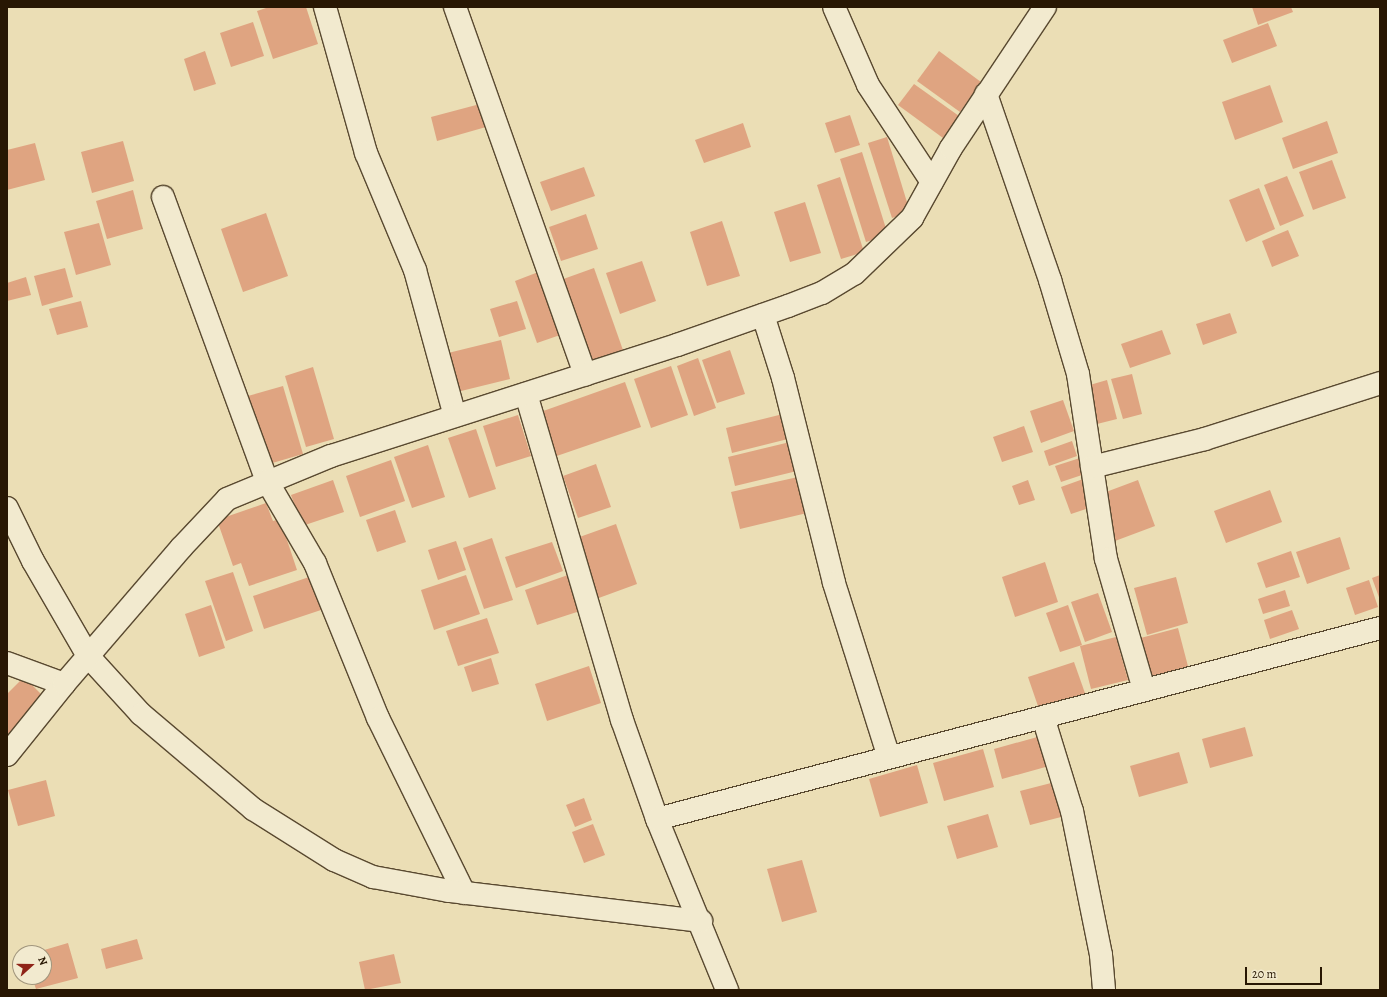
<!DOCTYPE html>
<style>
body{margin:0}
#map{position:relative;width:1387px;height:997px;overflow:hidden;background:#ebdeb5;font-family:Alegreya,serif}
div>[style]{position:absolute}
.building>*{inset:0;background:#dfa481}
.roads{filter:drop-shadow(1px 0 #594930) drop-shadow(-1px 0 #594930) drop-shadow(0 1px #594930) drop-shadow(0 -1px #594930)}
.minor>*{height:22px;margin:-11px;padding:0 11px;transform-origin:11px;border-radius:11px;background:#f2eacf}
.tertiary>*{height:22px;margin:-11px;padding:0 11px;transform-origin:11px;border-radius:11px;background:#f2eacf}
span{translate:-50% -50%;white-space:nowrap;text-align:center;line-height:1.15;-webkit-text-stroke:4px #f2eacf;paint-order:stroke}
.frame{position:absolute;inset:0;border:8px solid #281703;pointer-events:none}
.north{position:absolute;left:12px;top:945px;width:40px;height:40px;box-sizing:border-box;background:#f2eacf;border:1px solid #a1967d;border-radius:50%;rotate:69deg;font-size:11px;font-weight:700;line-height:16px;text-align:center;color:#281703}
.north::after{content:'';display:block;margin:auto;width:14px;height:18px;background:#8f2418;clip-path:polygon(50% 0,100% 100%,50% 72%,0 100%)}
.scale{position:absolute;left:1245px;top:967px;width:77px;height:18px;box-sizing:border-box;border:2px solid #281703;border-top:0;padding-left:5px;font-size:12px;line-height:14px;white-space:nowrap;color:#281703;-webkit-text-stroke:3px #f2eacf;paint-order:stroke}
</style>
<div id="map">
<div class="building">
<div style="clip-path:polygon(269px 7px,306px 7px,318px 44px,273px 59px,257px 11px)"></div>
<div style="clip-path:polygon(1252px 7px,1291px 7px,1293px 12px,1258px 25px)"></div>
<div style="clip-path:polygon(253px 22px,264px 56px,231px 67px,220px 33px)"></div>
<div style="clip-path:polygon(1268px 23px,1277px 46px,1232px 63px,1223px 40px)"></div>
<div style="clip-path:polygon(205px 51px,216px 84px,194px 91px,184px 59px)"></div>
<div style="clip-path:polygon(939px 51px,981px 82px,960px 112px,917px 81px)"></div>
<div style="clip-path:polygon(914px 84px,959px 116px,943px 138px,898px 105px)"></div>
<div style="clip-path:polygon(1270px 85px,1283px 122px,1235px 140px,1222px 102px)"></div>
<div style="clip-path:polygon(480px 104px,486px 127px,437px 141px,431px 117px)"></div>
<div style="clip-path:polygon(850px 115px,860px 145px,835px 153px,825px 123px)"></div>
<div style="clip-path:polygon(1327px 121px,1338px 153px,1293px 169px,1282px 138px)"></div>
<div style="clip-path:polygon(743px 123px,751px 147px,704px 163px,695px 140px)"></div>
<div style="clip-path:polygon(887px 137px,910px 212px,892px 218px,868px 143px)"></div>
<div style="clip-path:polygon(123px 141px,134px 181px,92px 193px,81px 152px)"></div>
<div style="clip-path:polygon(35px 143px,45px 180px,7px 190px,7px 150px)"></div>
<div style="clip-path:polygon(862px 152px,888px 235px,866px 242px,840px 159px)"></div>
<div style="clip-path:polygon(1332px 160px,1346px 198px,1313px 210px,1299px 172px)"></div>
<div style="clip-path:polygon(584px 167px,595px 196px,551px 211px,540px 182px)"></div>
<div style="clip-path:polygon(1287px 176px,1304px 216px,1280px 226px,1264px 185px)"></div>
<div style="clip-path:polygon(840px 177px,864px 252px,841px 259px,817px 185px)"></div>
<div style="clip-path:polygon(1259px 188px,1275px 229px,1246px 242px,1229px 200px)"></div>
<div style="clip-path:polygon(133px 190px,143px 229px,107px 239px,96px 201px)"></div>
<div style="clip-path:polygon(805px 202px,821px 253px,790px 262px,774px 212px)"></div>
<div style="clip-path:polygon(266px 213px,288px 276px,243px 292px,221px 229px)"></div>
<div style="clip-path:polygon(586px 214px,598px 249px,561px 261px,549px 227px)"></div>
<div style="clip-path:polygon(722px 221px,740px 276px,707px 286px,690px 232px)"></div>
<div style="clip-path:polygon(99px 223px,111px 265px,76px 275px,64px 232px)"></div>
<div style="clip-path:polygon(1288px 230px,1299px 256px,1272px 267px,1262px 241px)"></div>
<div style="clip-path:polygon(642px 261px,656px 301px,620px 314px,606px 273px)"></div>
<div style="clip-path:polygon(65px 268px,73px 297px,42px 306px,34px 276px)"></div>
<div style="clip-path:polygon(594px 268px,624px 353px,584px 367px,555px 282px)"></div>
<div style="clip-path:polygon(541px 271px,563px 334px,537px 343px,515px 281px)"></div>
<div style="clip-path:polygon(26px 277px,31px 295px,7px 301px,7px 283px)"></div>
<div style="clip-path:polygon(81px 301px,88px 327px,57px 335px,49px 309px)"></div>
<div style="clip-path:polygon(517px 301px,526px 329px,499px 337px,490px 309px)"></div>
<div style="clip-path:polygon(1230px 313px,1237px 333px,1203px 345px,1196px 324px)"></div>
<div style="clip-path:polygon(1162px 330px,1171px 354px,1130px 368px,1121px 344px)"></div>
<div style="clip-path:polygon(501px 340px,510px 379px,457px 392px,448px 353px)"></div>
<div style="clip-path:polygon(730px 350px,745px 394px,717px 403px,702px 360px)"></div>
<div style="clip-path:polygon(698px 358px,716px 408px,694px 416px,677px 366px)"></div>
<div style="clip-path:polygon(671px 366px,688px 415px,651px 428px,634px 379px)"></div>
<div style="clip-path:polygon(313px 367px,334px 439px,306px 447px,285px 376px)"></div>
<div style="clip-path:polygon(1132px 374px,1142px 414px,1123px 419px,1111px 379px)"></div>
<div style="clip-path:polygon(1107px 380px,1117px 419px,1093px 425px,1083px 387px)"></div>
<div style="clip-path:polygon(625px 382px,641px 427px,548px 459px,532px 415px)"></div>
<div style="clip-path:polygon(283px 386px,303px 454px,269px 464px,248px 396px)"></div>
<div style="clip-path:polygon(1063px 400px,1074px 431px,1041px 443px,1030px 411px)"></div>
<div style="clip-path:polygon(783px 414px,788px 439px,732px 453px,726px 428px)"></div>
<div style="clip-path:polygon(518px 415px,531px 456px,496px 467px,483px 426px)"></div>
<div style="clip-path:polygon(1024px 426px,1033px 452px,1002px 462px,993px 437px)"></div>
<div style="clip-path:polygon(476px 429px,496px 489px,469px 498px,448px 438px)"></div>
<div style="clip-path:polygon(1072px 441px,1077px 456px,1049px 466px,1044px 451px)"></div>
<div style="clip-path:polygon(790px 442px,797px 471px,735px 486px,728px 457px)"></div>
<div style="clip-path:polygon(428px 445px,445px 497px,412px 508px,394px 457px)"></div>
<div style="clip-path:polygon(1080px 458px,1085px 474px,1061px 482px,1055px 466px)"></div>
<div style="clip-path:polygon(391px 460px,405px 501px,360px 517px,346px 476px)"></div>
<div style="clip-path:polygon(596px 464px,611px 507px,578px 518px,563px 476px)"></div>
<div style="clip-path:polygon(798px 477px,807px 513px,740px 529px,731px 492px)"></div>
<div style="clip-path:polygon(1086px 478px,1095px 506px,1071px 514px,1061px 487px)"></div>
<div style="clip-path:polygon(333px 480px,344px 512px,302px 526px,291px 495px)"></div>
<div style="clip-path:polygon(1028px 480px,1035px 500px,1019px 505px,1012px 486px)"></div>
<div style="clip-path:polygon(1138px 480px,1155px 526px,1115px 541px,1098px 495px)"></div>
<div style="clip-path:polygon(1270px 490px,1282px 522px,1226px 543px,1214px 511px)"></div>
<div style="clip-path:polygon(266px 503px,273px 521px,280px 519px,297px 570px,249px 586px,241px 563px,233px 566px,217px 520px)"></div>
<div style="clip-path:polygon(395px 510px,406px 542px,377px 552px,366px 520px)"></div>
<div style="clip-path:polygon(616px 524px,637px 584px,596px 599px,574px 539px)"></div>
<div style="clip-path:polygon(1340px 537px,1350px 569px,1307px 584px,1296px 552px)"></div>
<div style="clip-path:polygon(492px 538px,513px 600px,484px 609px,463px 548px)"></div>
<div style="clip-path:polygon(456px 541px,466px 570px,438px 580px,428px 550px)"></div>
<div style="clip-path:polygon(552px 542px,563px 571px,516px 588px,505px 557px)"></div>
<div style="clip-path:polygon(1291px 551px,1300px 577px,1266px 588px,1257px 563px)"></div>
<div style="clip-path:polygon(1045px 562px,1058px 602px,1015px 617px,1002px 577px)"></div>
<div style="clip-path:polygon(233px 572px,253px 631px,226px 641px,205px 581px)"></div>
<div style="clip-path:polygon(315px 575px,327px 608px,264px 629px,253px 596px)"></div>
<div style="clip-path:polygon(466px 575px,480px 614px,434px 630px,421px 590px)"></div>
<div style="clip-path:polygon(568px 575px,580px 611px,537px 625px,525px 590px)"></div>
<div style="clip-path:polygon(1380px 575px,1380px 600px,1372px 578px)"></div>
<div style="clip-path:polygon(1176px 577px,1188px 623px,1147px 635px,1134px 588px)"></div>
<div style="clip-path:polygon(1369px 580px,1378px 607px,1355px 615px,1346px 588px)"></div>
<div style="clip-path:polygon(1285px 590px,1290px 606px,1263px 614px,1258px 599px)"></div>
<div style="clip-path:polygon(1098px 593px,1112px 632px,1085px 642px,1071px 602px)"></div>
<div style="clip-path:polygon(211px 605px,225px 648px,199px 657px,185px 614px)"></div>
<div style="clip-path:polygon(1068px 605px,1082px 645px,1060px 652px,1046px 613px)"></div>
<div style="clip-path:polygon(1292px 610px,1299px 629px,1270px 639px,1264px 620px)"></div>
<div style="clip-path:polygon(487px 618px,499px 653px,458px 666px,446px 631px)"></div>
<div style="clip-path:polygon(1178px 628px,1190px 674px,1149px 685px,1137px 639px)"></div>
<div style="clip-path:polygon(1116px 637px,1128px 680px,1091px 689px,1080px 646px)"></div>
<div style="clip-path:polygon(491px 658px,499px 684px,472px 692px,464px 667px)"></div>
<div style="clip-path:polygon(1074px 662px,1086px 696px,1040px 712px,1028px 677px)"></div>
<div style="clip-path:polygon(589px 666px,601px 703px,547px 721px,535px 684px)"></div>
<div style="clip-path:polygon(24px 677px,49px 702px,14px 739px,7px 732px,7px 694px)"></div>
<div style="clip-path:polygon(1245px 727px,1253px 756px,1210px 768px,1202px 739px)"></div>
<div style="clip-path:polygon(1041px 736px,1049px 766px,1002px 779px,994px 749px)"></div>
<div style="clip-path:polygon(983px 749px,994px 787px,944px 801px,933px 763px)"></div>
<div style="clip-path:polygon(1179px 752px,1188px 783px,1139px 797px,1130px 766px)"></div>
<div style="clip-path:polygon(917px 765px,928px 803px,880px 817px,869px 779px)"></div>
<div style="clip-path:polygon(46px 780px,55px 816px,18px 826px,8px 790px)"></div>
<div style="clip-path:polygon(1055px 782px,1065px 816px,1030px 825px,1020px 791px)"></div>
<div style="clip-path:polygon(584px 798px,592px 820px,575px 827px,566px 805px)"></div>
<div style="clip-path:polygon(988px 814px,998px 847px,957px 859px,947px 826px)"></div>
<div style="clip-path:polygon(593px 824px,605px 855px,584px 863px,572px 832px)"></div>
<div style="clip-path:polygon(802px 860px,817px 912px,782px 922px,767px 869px)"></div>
<div style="clip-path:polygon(137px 939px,143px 959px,106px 969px,101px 949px)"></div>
<div style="clip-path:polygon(68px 943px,78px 978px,36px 989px,32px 977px,44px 977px,44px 953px,34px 953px)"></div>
<div style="clip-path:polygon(394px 954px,401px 983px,365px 990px,359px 962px)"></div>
</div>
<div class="roads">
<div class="minor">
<div style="left:325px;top:7px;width:152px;rotate:74.3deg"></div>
<div style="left:366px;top:153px;width:127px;rotate:67.3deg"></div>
<div style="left:415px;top:270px;width:151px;rotate:74.7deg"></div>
<div style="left:455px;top:7px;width:390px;rotate:70.5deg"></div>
<div style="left:834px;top:7px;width:85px;rotate:66.4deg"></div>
<div style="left:868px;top:85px;width:116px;rotate:56.6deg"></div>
<div style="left:986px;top:94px;width:197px;rotate:71deg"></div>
<div style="left:1050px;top:280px;width:98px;rotate:73.4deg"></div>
<div style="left:1078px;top:374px;width:187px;rotate:81.4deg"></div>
<div style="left:1106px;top:559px;width:136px;rotate:73.8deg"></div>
<div style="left:163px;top:197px;width:302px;rotate:69.9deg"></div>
<div style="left:267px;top:481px;width:95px;rotate:59.7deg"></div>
<div style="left:315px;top:563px;width:167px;rotate:67.9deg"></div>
<div style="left:378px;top:718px;width:195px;rotate:63.8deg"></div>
<div style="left:763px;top:315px;width:66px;rotate:72.4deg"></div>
<div style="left:783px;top:378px;width:211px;rotate:76deg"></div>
<div style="left:834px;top:583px;width:182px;rotate:72.5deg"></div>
<div style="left:526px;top:394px;width:340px;rotate:73.6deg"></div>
<div style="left:622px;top:720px;width:105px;rotate:70.5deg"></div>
<div style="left:657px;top:819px;width:185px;rotate:67.7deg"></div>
<div style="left:1092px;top:467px;width:116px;rotate:-13.9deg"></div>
<div style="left:1205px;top:439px;width:184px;rotate:-17.7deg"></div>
<div style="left:7px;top:508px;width:59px;rotate:63.9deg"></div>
<div style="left:33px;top:561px;width:110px;rotate:59.9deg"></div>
<div style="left:88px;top:656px;width:79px;rotate:47.6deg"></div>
<div style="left:141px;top:714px;width:147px;rotate:40.3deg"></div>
<div style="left:253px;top:809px;width:96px;rotate:32.2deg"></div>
<div style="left:334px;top:860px;width:43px;rotate:23.6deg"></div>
<div style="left:373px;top:877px;width:77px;rotate:10.4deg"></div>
<div style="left:449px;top:891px;width:254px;rotate:6.8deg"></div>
<div style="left:7px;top:663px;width:61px;rotate:20.2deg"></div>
<div style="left:1043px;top:717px;width:98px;rotate:72.9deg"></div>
<div style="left:1072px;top:811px;width:147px;rotate:78.6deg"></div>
<div style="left:1101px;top:955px;width:35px;rotate:85deg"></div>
<div style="left:657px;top:819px;width:748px;rotate:-14.8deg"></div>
</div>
<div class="tertiary">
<div style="left:7px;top:755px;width:91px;rotate:-51.2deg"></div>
<div style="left:64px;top:684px;width:179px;rotate:-49.3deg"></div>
<div style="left:181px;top:548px;width:67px;rotate:-46.8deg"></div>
<div style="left:227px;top:499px;width:113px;rotate:-22.5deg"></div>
<div style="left:331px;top:456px;width:363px;rotate:-17.8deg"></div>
<div style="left:677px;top:345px;width:118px;rotate:-19.4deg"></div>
<div style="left:788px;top:306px;width:36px;rotate:-21deg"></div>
<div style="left:822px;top:293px;width:37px;rotate:-31deg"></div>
<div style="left:854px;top:274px;width:81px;rotate:-44deg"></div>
<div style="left:912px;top:218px;width:80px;rotate:-60.9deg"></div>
<div style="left:951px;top:148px;width:169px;rotate:-56.3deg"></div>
</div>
</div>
<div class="frame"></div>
<div class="north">N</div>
<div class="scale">20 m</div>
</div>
